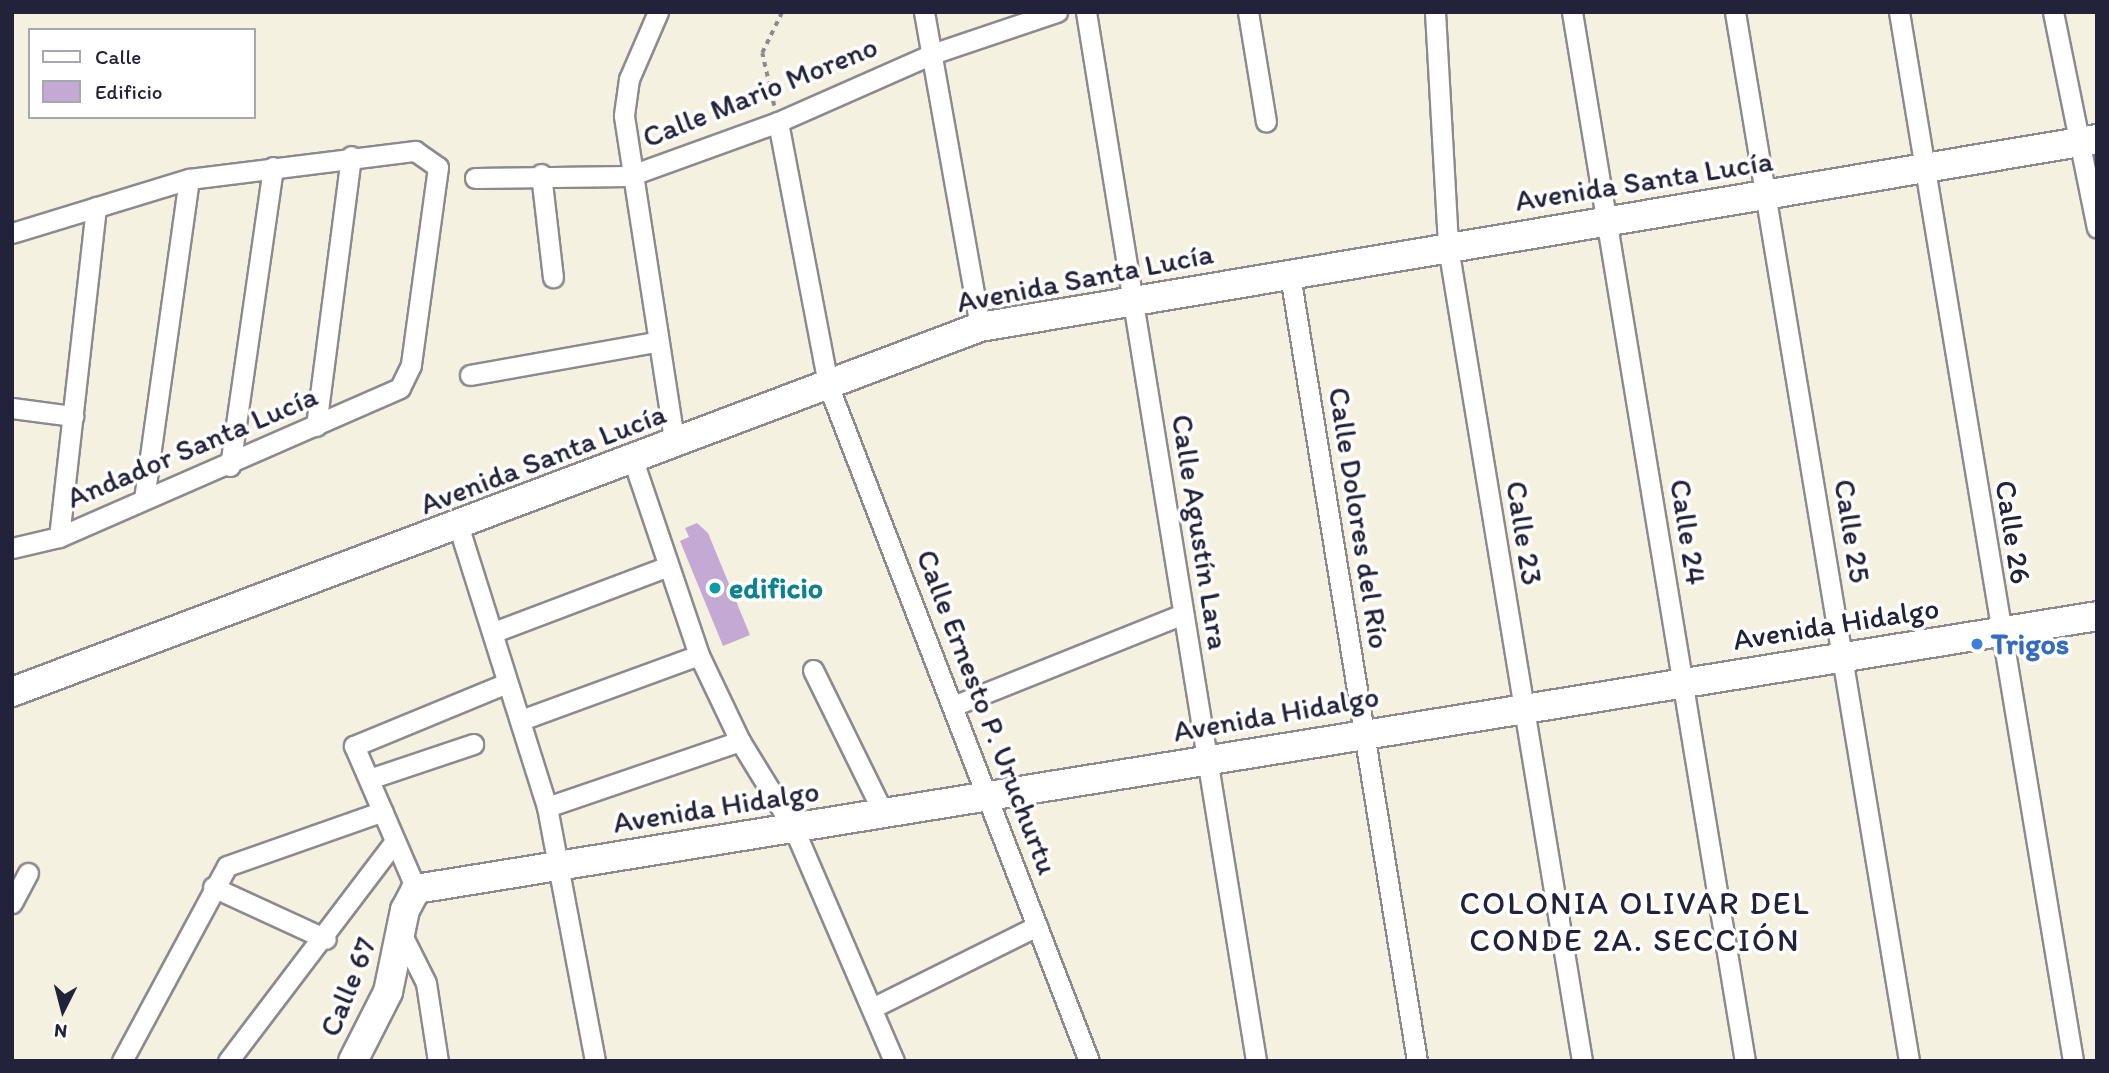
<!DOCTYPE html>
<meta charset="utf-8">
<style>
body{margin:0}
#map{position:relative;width:2109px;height:1073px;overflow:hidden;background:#f5f1e1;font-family:Itim,sans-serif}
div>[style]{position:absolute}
.building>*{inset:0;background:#c4a9d5}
.path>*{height:3.5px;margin-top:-1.75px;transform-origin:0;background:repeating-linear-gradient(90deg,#8c8a8e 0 5px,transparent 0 10px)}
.roads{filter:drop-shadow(2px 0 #8c8a8e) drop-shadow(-2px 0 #8c8a8e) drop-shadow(0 2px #8c8a8e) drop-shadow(0 -2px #8c8a8e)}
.street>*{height:19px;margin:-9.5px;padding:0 9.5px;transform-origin:9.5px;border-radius:9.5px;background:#fff}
.secondary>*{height:28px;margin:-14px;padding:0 14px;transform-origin:14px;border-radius:14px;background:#fff}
.dots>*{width:19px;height:19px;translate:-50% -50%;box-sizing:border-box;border:4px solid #fff;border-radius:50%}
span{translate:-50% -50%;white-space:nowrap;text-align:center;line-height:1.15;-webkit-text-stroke:7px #fff;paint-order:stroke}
.street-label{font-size:30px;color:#22223b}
.culture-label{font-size:30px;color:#0d838f;font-weight:700}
.left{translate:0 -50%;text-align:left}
.shop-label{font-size:30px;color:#366cbe;font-weight:700}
.neighbourhood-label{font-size:32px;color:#22223b;letter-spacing:2px}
.frame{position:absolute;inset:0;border:14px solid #22223b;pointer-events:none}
.legend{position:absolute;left:28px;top:28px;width:228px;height:91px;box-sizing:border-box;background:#fff;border:2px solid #a7a7b1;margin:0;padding:9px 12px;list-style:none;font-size:21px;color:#22223b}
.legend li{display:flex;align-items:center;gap:14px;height:35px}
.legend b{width:35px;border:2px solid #a7a7b1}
.north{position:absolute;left:28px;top:975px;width:70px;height:70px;-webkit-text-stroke:5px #fff;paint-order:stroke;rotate:186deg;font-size:19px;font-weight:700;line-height:28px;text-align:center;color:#22223b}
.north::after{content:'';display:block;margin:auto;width:24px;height:32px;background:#22223b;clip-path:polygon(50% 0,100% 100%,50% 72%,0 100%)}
</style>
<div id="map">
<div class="building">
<div style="clip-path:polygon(697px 523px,708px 533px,750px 635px,723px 646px,680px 541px,689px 537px,685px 528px)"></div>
</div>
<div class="path">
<div style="left:774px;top:106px;width:54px;rotate:-102.8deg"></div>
<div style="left:762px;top:53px;width:46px;rotate:-64deg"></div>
</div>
<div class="roads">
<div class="street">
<div style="left:658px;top:12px;width:73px;rotate:113.4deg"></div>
<div style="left:629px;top:79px;width:37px;rotate:98deg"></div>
<div style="left:624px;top:116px;width:332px;rotate:81.2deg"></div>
<div style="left:924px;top:12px;width:320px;rotate:79.9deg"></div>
<div style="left:1086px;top:12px;width:1063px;rotate:80.79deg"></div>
<div style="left:1248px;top:12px;width:111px;rotate:80.7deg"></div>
<div style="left:1435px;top:12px;width:235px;rotate:86.8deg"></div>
<div style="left:1448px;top:247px;width:825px;rotate:80.65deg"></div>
<div style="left:1572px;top:12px;width:1063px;rotate:80.64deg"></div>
<div style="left:1735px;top:12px;width:1063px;rotate:80.58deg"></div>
<div style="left:1899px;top:12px;width:1063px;rotate:80.58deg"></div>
<div style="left:2053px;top:12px;width:220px;rotate:78.5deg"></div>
<div style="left:778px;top:122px;width:268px;rotate:79.2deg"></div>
<div style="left:828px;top:385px;width:725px;rotate:68.89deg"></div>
<div style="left:541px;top:174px;width:104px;rotate:83.4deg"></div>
<div style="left:475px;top:178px;width:154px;rotate:-0.7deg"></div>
<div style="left:629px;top:176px;width:158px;rotate:-19.9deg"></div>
<div style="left:778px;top:122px;width:168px;rotate:-23.8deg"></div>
<div style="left:932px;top:54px;width:132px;rotate:-18.6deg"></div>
<div style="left:12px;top:233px;width:185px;rotate:-17deg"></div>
<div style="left:189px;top:179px;width:228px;rotate:-7.1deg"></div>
<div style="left:415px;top:151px;width:28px;rotate:35deg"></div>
<div style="left:438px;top:167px;width:200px;rotate:97.8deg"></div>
<div style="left:411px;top:365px;width:25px;rotate:116deg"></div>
<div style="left:400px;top:388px;width:372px;rotate:156.4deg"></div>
<div style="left:59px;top:537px;width:48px;rotate:166.8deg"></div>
<div style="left:1290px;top:275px;width:796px;rotate:80.82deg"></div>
<div style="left:470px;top:375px;width:189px;rotate:-10.1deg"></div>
<div style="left:12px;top:408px;width:62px;rotate:7.5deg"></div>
<div style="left:316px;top:426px;width:272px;rotate:-82.6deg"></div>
<div style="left:633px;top:460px;width:206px;rotate:71.3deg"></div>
<div style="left:699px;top:655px;width:95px;rotate:64.5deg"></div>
<div style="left:740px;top:741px;width:103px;rotate:58.5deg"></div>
<div style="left:794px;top:829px;width:253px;rotate:66.7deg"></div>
<div style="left:230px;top:466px;width:302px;rotate:-81.8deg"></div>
<div style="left:144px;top:499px;width:323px;rotate:-82deg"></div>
<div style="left:459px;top:528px;width:293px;rotate:72.5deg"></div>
<div style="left:547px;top:807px;width:258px;rotate:79.3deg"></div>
<div style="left:59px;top:537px;width:332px;rotate:-83.6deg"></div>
<div style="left:494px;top:632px;width:184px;rotate:-20.7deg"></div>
<div style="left:813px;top:670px;width:158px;rotate:63.8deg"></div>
<div style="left:953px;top:706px;width:248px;rotate:-21.8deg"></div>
<div style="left:521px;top:720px;width:189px;rotate:-20.1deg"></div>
<div style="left:369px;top:779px;width:110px;rotate:-18.6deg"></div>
<div style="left:547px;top:807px;width:204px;rotate:-18.9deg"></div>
<div style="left:213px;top:887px;width:124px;rotate:24.7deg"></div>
<div style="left:416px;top:889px;width:156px;rotate:-113.4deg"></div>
<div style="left:354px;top:746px;width:165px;rotate:-22.4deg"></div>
<div style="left:12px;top:903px;width:34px;rotate:-62deg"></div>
<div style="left:403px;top:937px;width:51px;rotate:63.4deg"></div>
<div style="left:426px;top:983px;width:79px;rotate:81.3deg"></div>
<div style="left:874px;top:1007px;width:182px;rotate:-26.4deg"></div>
<div style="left:122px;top:1061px;width:221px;rotate:-61.7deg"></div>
<div style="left:227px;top:866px;width:165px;rotate:-19.4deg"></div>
<div style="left:228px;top:1061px;width:276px;rotate:-52.8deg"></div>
</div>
<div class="secondary">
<div style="left:12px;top:692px;width:1035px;rotate:-20.66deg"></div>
<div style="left:980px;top:327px;width:1133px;rotate:-9.55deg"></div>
<div style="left:353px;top:1061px;width:77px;rotate:-63.1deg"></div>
<div style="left:388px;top:992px;width:84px;rotate:-78.3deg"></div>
<div style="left:405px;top:910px;width:24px;rotate:-62deg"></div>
<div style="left:416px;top:889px;width:1703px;rotate:-9.22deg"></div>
</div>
</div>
<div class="dots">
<div style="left:715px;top:588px;background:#0f9aa8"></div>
<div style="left:1977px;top:644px;background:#3f7fe0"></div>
</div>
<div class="street-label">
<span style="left:760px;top:92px;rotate:-22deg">Calle Mario Moreno</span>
<span style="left:1644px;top:181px;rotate:-9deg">Avenida Santa Lucía</span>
<span style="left:1085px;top:278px;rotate:-11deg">Avenida Santa Lucía</span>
<span style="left:192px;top:447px;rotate:-23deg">Andador Santa Lucía</span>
<span style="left:543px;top:459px;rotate:-21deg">Avenida Santa Lucía</span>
<span style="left:1359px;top:518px;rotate:81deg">Calle Dolores del Río</span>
<span style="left:1852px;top:531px;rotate:81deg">Calle 25</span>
<span style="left:1200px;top:532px;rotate:81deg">Calle Agustín Lara</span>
<span style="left:1688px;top:532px;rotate:81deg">Calle 24</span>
<span style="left:2013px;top:532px;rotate:81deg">Calle 26</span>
<span style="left:1524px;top:533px;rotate:81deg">Calle 23</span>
<span style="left:1836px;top:624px;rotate:-9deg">Avenida Hidalgo</span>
<span style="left:987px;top:712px;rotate:69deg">Calle Ernesto P. Uruchurtu</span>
<span style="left:1276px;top:714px;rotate:-10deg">Avenida Hidalgo</span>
<span style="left:716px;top:807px;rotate:-9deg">Avenida Hidalgo</span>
<span style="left:348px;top:987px;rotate:-68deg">Calle 67</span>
</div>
<div class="culture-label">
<span class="left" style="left:729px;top:588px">edificio</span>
</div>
<div class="shop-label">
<span class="left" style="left:1991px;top:644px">Trigos</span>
</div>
<div class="neighbourhood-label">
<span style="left:1635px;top:922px">COLONIA OLIVAR DEL<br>CONDE 2A. SECCIÓN</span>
</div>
<div class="frame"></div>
<ul class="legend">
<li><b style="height:9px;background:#fff"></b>Calle</li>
<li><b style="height:19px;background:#c4a9d5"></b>Edificio</li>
</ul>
<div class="north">N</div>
</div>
